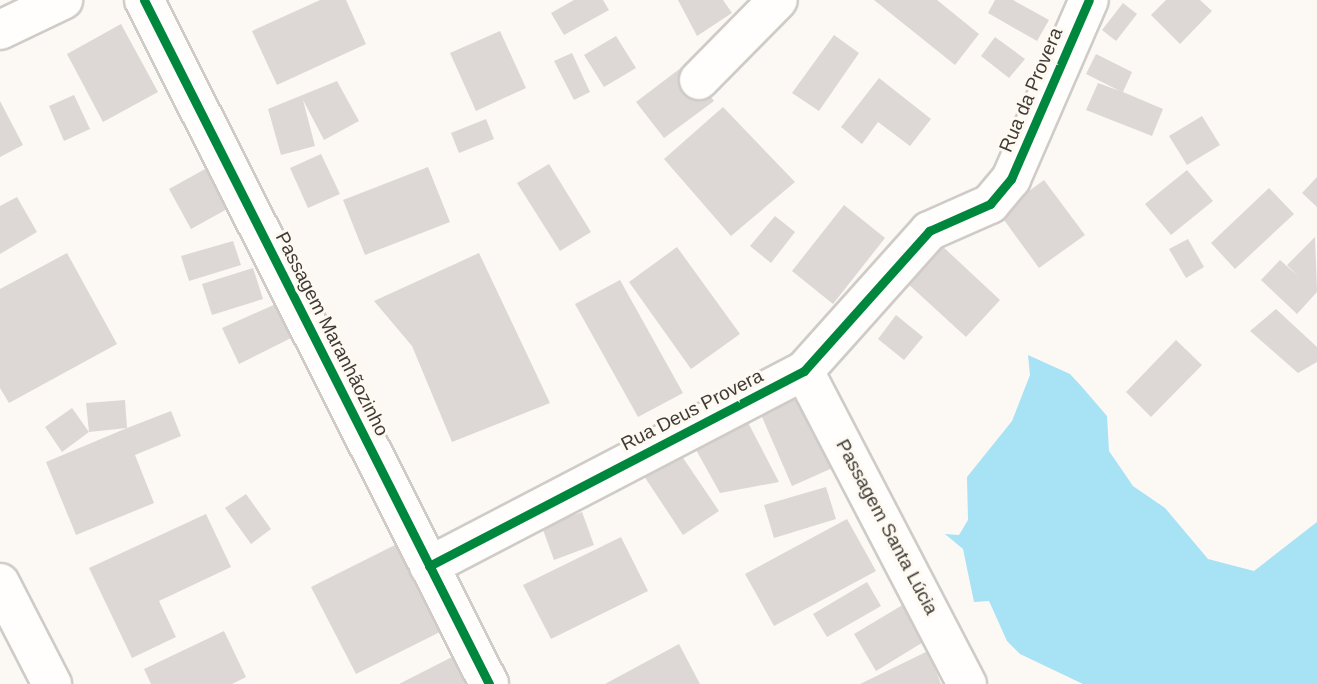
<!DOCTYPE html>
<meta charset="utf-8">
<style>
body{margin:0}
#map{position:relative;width:1317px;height:684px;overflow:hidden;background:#fcf9f4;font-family:Arial,sans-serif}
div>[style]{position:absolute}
.water>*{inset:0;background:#a7e2f5}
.building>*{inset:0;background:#ddd7d5}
.roads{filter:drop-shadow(2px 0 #cfccc8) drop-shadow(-2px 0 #cfccc8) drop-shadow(0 2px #cfccc8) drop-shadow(0 -2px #cfccc8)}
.minor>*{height:38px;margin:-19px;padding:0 19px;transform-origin:19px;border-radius:19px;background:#fffefd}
.cycleway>*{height:9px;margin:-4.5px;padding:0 4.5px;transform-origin:4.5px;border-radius:4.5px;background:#00873e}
span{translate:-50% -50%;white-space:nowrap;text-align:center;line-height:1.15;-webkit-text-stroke:6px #fffaf1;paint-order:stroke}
.street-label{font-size:19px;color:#3f3b36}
</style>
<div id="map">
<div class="water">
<div style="clip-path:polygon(1028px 355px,1070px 374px,1082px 387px,1107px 416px,1109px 451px,1133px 486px,1165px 508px,1208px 559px,1254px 571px,1317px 522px,1317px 684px,1083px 684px,1020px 654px,1007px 641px,989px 601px,974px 602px,963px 549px,945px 534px,959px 535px,968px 520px,967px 477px,1012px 421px,1030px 375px)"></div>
</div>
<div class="building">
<div style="clip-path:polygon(320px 0,346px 0,366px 44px,277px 85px,252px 31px)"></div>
<div style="clip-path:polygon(574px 0,603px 0,609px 10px,564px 35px,551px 13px)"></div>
<div style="clip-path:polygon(678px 0,723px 0,732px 13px,697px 36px)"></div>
<div style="clip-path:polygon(874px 0,937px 0,979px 34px,955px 65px)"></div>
<div style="clip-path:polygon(995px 0,1013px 0,1049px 20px,1037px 41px,988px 13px)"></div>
<div style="clip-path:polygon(1166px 0,1200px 0,1212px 11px,1180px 44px,1151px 15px)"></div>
<div style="clip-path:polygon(1123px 3px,1137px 14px,1116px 41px,1102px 30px)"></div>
<div style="clip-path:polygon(121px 24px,158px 92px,103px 122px,67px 54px)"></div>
<div style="clip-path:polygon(500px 31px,526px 88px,476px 111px,450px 53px)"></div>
<div style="clip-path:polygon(834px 35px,859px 53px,819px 111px,792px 93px)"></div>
<div style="clip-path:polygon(616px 36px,636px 68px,604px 87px,584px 55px)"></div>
<div style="clip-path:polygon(995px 37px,1025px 59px,1009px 78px,981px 56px)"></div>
<div style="clip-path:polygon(572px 53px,590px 92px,574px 100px,554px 61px)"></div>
<div style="clip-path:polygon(1096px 54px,1132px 72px,1123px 92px,1163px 109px,1152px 136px,1086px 110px,1098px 83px,1120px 91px,1086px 74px)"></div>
<div style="clip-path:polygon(686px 64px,714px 101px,664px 138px,636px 102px)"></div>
<div style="clip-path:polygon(879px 78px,931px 119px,910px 146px,878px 122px,862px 144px,841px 127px)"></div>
<div style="clip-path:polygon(337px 81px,359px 121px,324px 140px,303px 100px,315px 146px,281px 155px,268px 109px)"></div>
<div style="clip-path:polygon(74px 95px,90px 129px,64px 141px,49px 106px)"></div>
<div style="clip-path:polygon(0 101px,23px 145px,0 157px)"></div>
<div style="clip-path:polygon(723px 107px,795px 182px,731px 236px,664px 159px)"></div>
<div style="clip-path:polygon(1202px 116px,1220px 145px,1187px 165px,1169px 136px)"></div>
<div style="clip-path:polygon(486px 119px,494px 139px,459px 153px,451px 133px)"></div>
<div style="clip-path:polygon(321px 154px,340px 194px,308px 208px,290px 168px)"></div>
<div style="clip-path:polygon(216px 163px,238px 203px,191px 229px,169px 189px)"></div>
<div style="clip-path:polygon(549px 164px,591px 232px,560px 251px,517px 183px)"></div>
<div style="clip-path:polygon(428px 167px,450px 222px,365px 255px,343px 200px)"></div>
<div style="clip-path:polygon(1187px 170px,1213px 201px,1171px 235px,1145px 204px)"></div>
<div style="clip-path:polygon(1317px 177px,1317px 207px,1302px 193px)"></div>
<div style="clip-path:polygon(1044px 180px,1085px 235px,1039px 268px,999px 213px)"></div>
<div style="clip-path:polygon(1269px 188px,1294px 214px,1235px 269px,1211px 243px)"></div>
<div style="clip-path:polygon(17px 197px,37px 232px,0 254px,0 206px)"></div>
<div style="clip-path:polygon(844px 205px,885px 238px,833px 304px,792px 271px)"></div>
<div style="clip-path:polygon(775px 216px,795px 232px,771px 263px,750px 246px)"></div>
<div style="clip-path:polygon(1315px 237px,1317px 292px,1297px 314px,1261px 280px,1280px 260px,1299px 277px,1287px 265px)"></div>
<div style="clip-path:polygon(1188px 239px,1204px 267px,1186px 278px,1169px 249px)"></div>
<div style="clip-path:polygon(233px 241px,241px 265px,189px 281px,181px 256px)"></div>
<div style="clip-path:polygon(940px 244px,1000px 300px,966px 337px,906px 282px)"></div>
<div style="clip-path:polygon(677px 247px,740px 334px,691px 369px,629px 282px)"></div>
<div style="clip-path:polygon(67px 253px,117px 344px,9px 403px,0 388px,0 289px)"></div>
<div style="clip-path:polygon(479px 253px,550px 403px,452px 442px,412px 346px,374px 301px)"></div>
<div style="clip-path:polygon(253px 268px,263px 299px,212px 315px,202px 284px)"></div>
<div style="clip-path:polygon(620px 280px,683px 393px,638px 417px,575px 304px)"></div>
<div style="clip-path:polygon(278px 303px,295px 336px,239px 364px,222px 328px)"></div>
<div style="clip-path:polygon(1276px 309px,1317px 347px,1317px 362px,1298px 373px,1250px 331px)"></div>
<div style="clip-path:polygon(896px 315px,923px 337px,904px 360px,878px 339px)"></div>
<div style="clip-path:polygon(1176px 340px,1202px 365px,1151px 417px,1126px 392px)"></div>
<div style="clip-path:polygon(806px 390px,837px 466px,792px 486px,759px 410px)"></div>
<div style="clip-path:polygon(125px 400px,127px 428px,171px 411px,181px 436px,135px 455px,154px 503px,76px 535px,46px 462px,127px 428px,89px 432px,86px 403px)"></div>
<div style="clip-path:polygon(72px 408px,89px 432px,62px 452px,45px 427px)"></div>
<div style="clip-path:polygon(743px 413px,779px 482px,720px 493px,690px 439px)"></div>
<div style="clip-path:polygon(675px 446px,719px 511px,683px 535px,640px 470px)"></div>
<div style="clip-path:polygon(826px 487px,836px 519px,774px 538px,764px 505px)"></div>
<div style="clip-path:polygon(246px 494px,271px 529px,251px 544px,225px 508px)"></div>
<div style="clip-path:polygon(582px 512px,594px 545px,554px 560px,542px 527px)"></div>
<div style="clip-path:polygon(206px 514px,231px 567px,159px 601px,176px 637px,132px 658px,89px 568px)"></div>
<div style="clip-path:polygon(847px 519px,876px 571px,774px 626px,745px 574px)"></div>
<div style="clip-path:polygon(621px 537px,648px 591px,551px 639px,523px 585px)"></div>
<div style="clip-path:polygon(399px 543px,444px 630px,356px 674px,311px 587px)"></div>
<div style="clip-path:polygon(867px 582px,881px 606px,827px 637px,813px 614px)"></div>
<div style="clip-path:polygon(916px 597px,938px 633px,876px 671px,854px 634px)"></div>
<div style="clip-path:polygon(224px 631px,246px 677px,232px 684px,151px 684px,144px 669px)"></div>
<div style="clip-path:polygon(679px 644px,700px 684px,605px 684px)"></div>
<div style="clip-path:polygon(928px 651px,941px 684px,860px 684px)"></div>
<div style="clip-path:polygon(452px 657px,466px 684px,399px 684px)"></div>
</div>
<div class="roads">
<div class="minor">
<div style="left:144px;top:0;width:766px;rotate:63.23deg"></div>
<div style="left:0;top:30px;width:70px;rotate:-25.5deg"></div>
<div style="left:699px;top:80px;width:112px;rotate:-45.4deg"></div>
<div style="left:804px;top:371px;width:353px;rotate:62.5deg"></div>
<div style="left:429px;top:566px;width:423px;rotate:-27.5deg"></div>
<div style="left:804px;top:371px;width:188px;rotate:-48.2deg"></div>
<div style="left:929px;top:231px;width:67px;rotate:-23.9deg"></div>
<div style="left:990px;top:204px;width:33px;rotate:-50deg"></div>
<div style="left:1011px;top:179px;width:195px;rotate:-66.5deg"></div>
<div style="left:0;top:583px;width:114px;rotate:62.8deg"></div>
</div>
</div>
<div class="cycleway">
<div style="left:144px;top:0;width:766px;rotate:63.23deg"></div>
<div style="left:429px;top:566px;width:423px;rotate:-27.5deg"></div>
<div style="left:804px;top:371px;width:188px;rotate:-48.2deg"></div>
<div style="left:929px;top:231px;width:67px;rotate:-23.9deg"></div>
<div style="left:990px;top:204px;width:33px;rotate:-50deg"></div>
<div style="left:1011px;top:179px;width:195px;rotate:-66.5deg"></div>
</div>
<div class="street-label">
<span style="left:1031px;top:90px;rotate:-67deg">Rua da Provera</span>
<span style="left:332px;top:334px;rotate:63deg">Passagem Maranhãozinho</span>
<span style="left:692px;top:410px;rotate:-27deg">Rua Deus Provera</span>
<span style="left:887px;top:527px;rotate:62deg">Passagem Santa Lúcia</span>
</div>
</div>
